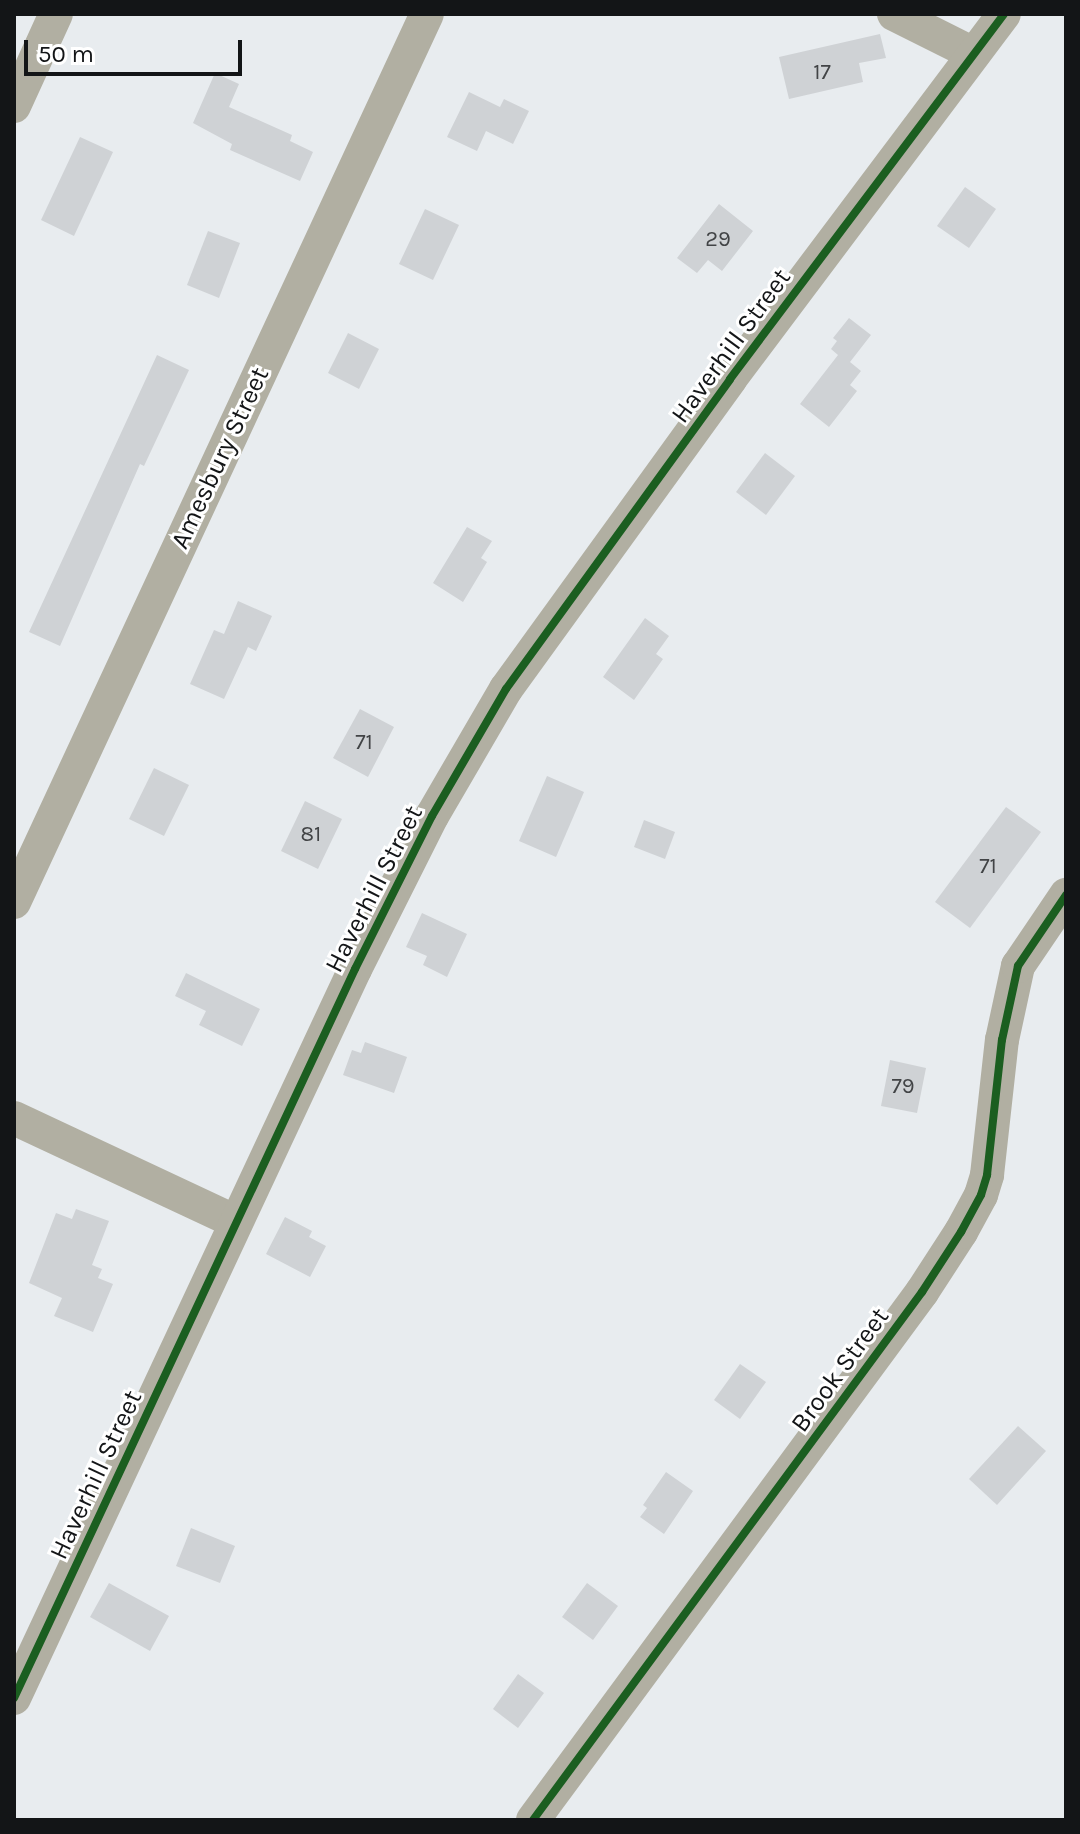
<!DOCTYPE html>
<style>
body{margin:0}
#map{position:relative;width:1080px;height:1834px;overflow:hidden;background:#e8ecef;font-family:Karla,sans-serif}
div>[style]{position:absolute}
.building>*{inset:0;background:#cfd2d5}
.minor>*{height:34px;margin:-17px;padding:0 17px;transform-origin:17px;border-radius:17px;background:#b1afa2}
.cycleway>*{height:8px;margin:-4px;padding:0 4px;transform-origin:4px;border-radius:4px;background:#1b5e20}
span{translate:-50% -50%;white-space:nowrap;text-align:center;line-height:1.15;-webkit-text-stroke:6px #fff;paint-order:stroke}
.number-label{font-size:22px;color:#424446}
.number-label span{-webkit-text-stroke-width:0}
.street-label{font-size:26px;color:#131517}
.frame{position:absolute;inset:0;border:16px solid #131517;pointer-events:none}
.scale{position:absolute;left:24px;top:40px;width:218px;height:36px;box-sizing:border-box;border:4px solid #131517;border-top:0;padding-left:10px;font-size:24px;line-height:28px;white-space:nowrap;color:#131517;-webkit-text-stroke:6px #fff;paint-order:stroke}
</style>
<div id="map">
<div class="building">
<div style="clip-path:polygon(880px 34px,886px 58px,859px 63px,863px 82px,789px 99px,779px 57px)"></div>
<div style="clip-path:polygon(215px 73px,239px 84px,229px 107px,292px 135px,290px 141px,313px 152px,300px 181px,230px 150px,232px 144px,193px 123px)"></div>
<div style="clip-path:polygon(469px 92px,500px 107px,504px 99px,529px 111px,513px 144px,486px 131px,477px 151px,447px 137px)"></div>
<div style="clip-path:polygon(80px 137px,113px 152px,74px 236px,41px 220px)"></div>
<div style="clip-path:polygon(965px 187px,996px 209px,969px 248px,937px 226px)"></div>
<div style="clip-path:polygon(719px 204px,753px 231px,722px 271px,708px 260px,697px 273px,677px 258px)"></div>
<div style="clip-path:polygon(425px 209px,459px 225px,433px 280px,399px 264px)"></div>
<div style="clip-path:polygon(208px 231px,240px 243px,219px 298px,187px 285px)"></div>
<div style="clip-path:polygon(849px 318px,871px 335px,850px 362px,861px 371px,850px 385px,857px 391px,829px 427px,800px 404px,838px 355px,831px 349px,837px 341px,833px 338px)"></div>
<div style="clip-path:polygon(348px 333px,379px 349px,359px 389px,328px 373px)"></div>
<div style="clip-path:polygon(157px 355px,189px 370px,144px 466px,140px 464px,60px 646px,29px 632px)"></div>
<div style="clip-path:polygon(765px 453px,795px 476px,766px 515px,736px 492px)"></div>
<div style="clip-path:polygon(467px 527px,492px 541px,481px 558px,487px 562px,463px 602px,433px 583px)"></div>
<div style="clip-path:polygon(238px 601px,272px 616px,256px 651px,248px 647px,224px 699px,190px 684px,214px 630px,224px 634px)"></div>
<div style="clip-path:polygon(645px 618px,669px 636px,656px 654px,663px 659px,634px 700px,603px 677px)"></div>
<div style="clip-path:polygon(360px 709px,394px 727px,368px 777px,333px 758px)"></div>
<div style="clip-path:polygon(154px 768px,189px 785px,164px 836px,129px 819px)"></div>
<div style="clip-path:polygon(547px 776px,584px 792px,556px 857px,519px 841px)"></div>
<div style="clip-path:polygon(305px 801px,342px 819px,318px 869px,281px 851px)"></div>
<div style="clip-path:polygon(1006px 807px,1041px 832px,970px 928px,935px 902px)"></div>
<div style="clip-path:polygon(644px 820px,675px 832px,665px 859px,634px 847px)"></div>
<div style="clip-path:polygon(422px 913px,467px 934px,447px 977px,423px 965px,427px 956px,406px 947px)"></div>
<div style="clip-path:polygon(186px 973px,260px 1009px,242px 1046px,199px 1025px,206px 1011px,175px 996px)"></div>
<div style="clip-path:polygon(365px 1042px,407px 1057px,394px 1093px,343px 1075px,352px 1050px,361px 1053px)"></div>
<div style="clip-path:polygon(890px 1060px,926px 1068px,917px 1113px,881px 1106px)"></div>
<div style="clip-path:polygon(76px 1209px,109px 1221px,92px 1265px,102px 1269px,98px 1278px,113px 1284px,93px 1332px,54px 1316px,62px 1298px,29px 1283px,56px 1213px,72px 1219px)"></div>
<div style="clip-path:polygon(285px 1217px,312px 1231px,309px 1237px,326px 1246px,310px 1277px,266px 1254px)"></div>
<div style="clip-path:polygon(740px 1364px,766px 1382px,740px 1419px,714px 1400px)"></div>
<div style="clip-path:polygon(1018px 1426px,1046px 1451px,997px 1505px,969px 1479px)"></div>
<div style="clip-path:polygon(666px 1472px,693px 1491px,664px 1534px,640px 1517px,647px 1508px,643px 1505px)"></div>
<div style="clip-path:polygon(191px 1528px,235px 1546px,220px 1583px,176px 1566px)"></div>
<div style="clip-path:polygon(109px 1583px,169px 1616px,150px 1651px,90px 1617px)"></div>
<div style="clip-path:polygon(587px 1583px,618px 1606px,593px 1640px,562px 1617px)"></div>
<div style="clip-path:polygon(518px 1674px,544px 1693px,518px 1728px,493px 1709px)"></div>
</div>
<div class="minor">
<div style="left:894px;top:14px;width:89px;rotate:26.6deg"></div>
<div style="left:14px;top:106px;width:101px;rotate:-65.5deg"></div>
<div style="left:14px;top:902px;width:979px;rotate:-65.06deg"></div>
<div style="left:14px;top:1118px;width:245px;rotate:25.1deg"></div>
<div style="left:14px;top:1698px;width:805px;rotate:-64.93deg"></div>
<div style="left:355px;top:969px;width:171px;rotate:-63.3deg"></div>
<div style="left:432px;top:816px;width:147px;rotate:-59.8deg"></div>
<div style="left:506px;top:689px;width:382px;rotate:-54.1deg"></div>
<div style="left:730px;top:379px;width:456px;rotate:-53.1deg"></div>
<div style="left:533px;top:1820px;width:656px;rotate:-53.62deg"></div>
<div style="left:922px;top:1292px;width:72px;rotate:-57deg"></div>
<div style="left:961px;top:1232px;width:42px;rotate:-61.6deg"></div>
<div style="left:981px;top:1195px;width:21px;rotate:-73deg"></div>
<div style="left:987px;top:1175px;width:136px;rotate:-83.7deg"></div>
<div style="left:1002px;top:1040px;width:76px;rotate:-77.8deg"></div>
<div style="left:1018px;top:966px;width:86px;rotate:-55.9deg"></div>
</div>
<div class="cycleway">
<div style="left:14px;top:1698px;width:805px;rotate:-64.93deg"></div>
<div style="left:355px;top:969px;width:171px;rotate:-63.3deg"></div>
<div style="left:432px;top:816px;width:147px;rotate:-59.8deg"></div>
<div style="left:506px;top:689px;width:382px;rotate:-54.1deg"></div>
<div style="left:730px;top:379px;width:456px;rotate:-53.1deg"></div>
<div style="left:533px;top:1820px;width:656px;rotate:-53.62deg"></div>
<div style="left:922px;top:1292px;width:72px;rotate:-57deg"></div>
<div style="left:961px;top:1232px;width:42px;rotate:-61.6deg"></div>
<div style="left:981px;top:1195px;width:21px;rotate:-73deg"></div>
<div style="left:987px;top:1175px;width:136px;rotate:-83.7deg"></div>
<div style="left:1002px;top:1040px;width:76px;rotate:-77.8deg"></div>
<div style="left:1018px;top:966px;width:86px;rotate:-55.9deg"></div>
</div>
<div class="number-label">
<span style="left:822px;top:73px">17</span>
<span style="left:718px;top:240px">29</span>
<span style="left:364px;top:743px">71</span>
<span style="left:311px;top:835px">81</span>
<span style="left:988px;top:867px">71</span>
<span style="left:903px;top:1087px">79</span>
</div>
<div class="street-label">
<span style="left:731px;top:346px;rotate:-54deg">Haverhill Street</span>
<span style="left:220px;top:458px;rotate:-65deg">Amesbury Street</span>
<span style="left:374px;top:889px;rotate:-63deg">Haverhill Street</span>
<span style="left:840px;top:1370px;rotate:-54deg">Brook Street</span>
<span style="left:96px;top:1475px;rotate:-65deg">Haverhill Street</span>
</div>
<div class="frame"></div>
<div class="scale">50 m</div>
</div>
